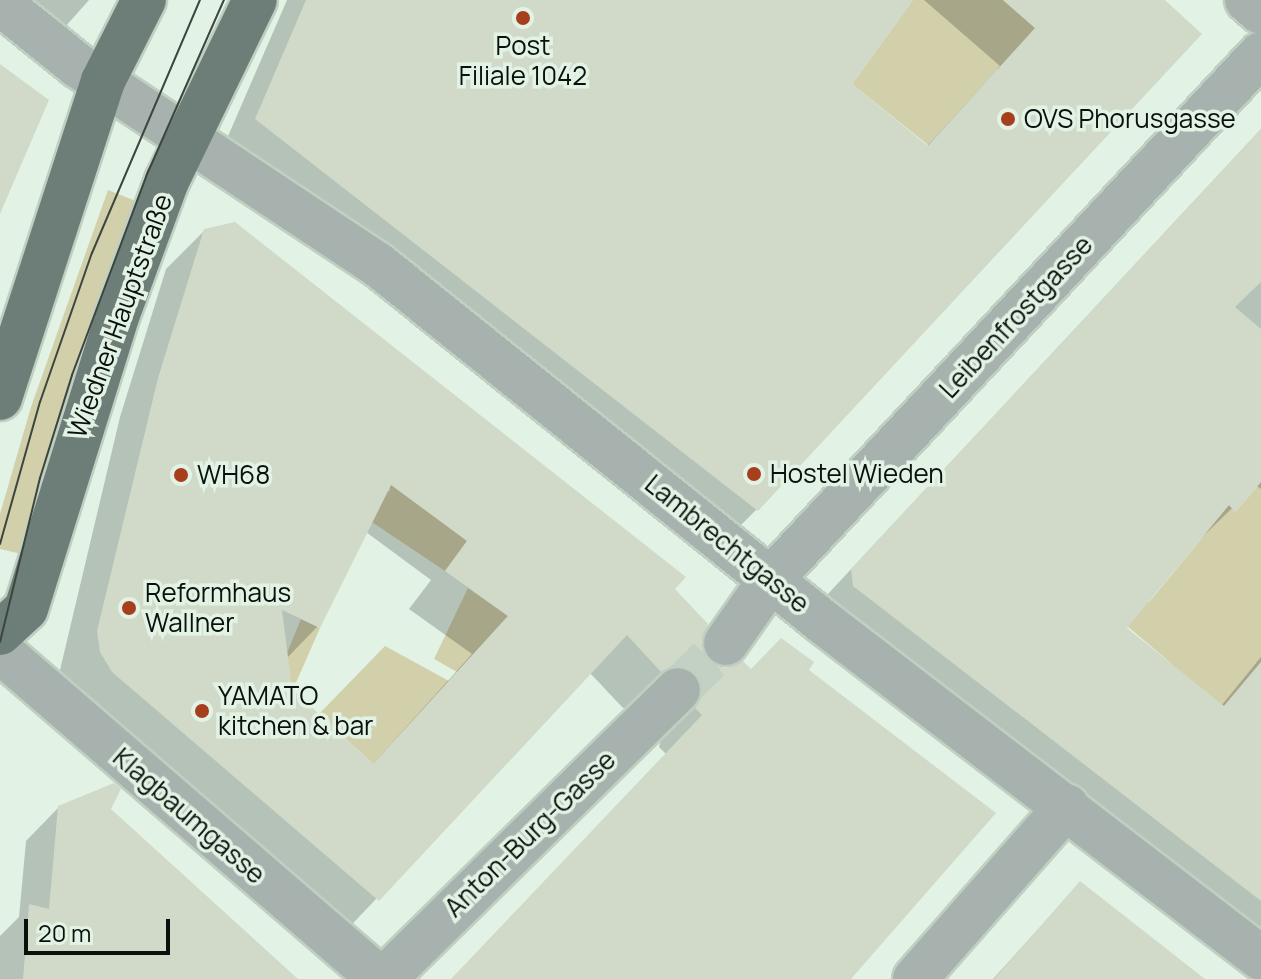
<!DOCTYPE html>
<meta charset="utf-8">
<style>
body{margin:0}
#map{position:relative;width:1261px;height:979px;overflow:hidden;background:#e2f3e5;font-family:Manrope,sans-serif}
div>[style]{position:absolute}
.green>*{inset:0;background:#d1d0aa}
.shadow>*{inset:0;background:#0003}
.building>*{inset:0;background:#d1dac8}
.minor-tunnel>*{height:44px;margin-top:-22px;transform-origin:0;background:repeating-linear-gradient(90deg,#c2d1c4 0 44px,transparent 0 66px)}
.roads{filter:drop-shadow(2px 0 #bfcfc2) drop-shadow(-2px 0 #bfcfc2) drop-shadow(0 2px #bfcfc2) drop-shadow(0 -2px #bfcfc2)}
.minor>*{height:44px;margin:-22px;padding:0 22px;transform-origin:22px;border-radius:22px;background:#a7b1ad}
.major>*{height:44px;margin:-22px;padding:0 22px;transform-origin:22px;border-radius:22px;background:#6d7e78}
.tram>*{height:2px;margin:-1px;padding:0 1px;transform-origin:1px;border-radius:1px;background:#3c453e}
.dots>*{width:22px;height:22px;translate:-50% -50%;box-sizing:border-box;border:4px solid #e2f3e5;border-radius:50%}
span{translate:-50% -50%;white-space:nowrap;text-align:center;line-height:1.15;-webkit-text-stroke:7px #e2f3e5;paint-order:stroke}
.poi-label{font-size:26px;color:#0a100b}
.left{translate:0 -50%;text-align:left}
.street-label{font-size:26px;color:#0a100b}
.scale{position:absolute;left:24px;top:919px;width:146px;height:36px;box-sizing:border-box;border:4px solid #0a100b;border-top:0;padding-left:10px;font-size:24px;line-height:28px;white-space:nowrap;color:#0a100b;-webkit-text-stroke:6px #e2f3e5;paint-order:stroke}
</style>
<div id="map">
<div class="green">
<div style="clip-path:polygon(913px 0,1003px 0,1073px 61px,997px 69px,928px 145px,852px 84px)"></div>
<div style="clip-path:polygon(108px 190px,146px 205px,26px 555px,0 549px,0 514px,31px 407px)"></div>
<div style="clip-path:polygon(389px 474px,467px 541px,445px 571px,351px 508px,376px 492px,390px 491px)"></div>
<div style="clip-path:polygon(1261px 482px,1261px 662px,1225px 705px,1261px 736px,1144px 697px,1172px 664px,1120px 620px,1150px 601px,1229px 505px,1236px 511px)"></div>
<div style="clip-path:polygon(468px 588px,508px 616px,457px 672px,434px 659px)"></div>
<div style="clip-path:polygon(301px 619px,320px 628px,287px 703px,287px 653px)"></div>
<div style="clip-path:polygon(385px 646px,449px 681px,373px 764px,319px 714px)"></div>
</div>
<div class="shadow">
<div style="clip-path:polygon(0 0,89px 0,49px 45px)"></div>
<div style="clip-path:polygon(287px 0,910px 0,849px 84px,926px 147px,1000px 66px,924px 0,1162px 0,757px 509px,720px 546px,219px 157px)"></div>
<div style="clip-path:polygon(1261px 129px,1261px 489px,1256px 485px,1193px 546px,1125px 628px,1221px 706px,1261px 657px,1261px 969px,813px 610px)"></div>
<div style="clip-path:polygon(evenodd,204px 231px,672px 589px,710px 665px,725px 670px,806px 670px,850px 979px,452px 979px,666px 754px,659px 747px,665px 723px,645px 703px,623px 708px,590px 673px,340px 937px,62px 691px,60px 670px,120px 417px,166px 269px,204px 231px,366px 532px,431px 580px,409px 609px,472px 654px,372px 765px,290px 690px,286px 659px,318px 626px,366px 532px)"></div>
<div style="clip-path:polygon(59px 807px,109px 810px,296px 979px,0 979px,0 936px,19px 917px,26px 841px)"></div>
<div style="clip-path:polygon(1080px 883px,1203px 979px,993px 979px)"></div>
</div>
<div class="building">
<div style="clip-path:polygon(306px 0,913px 0,852px 84px,928px 146px,1035px 28px,1003px 0,1165px 0,1202px 34px,758px 511px,255px 119px)"></div>
<div style="clip-path:polygon(0 64px,49px 100px,0 214px)"></div>
<div style="clip-path:polygon(1261px 129px,1261px 282px,1235px 307px,1261px 329px,1261px 482px,1235px 512px,1229px 505px,1127px 628px,1224px 706px,1261px 662px,1261px 901px,853px 586px,851px 569px)"></div>
<div style="clip-path:polygon(evenodd,235px 222px,686px 577px,675px 589px,708px 624px,701px 642px,711px 663px,725px 668px,743px 661px,751px 669px,781px 638px,814px 662px,809px 670px,996px 813px,851px 979px,451px 979px,702px 715px,695px 708px,702px 696px,696px 673px,684px 666px,661px 672px,627px 635px,379px 901px,112px 672px,100px 652px,97px 631px,158px 378px,204px 229px,235px 222px,391px 485px,467px 541px,445px 571px,508px 616px,373px 764px,292px 689px,282px 610px,320px 628px,391px 485px)"></div>
<div style="clip-path:polygon(114px 783px,121px 789px,111px 809px,298px 979px,23px 979px,29px 904px,49px 909px,58px 806px)"></div>
<div style="clip-path:polygon(1080px 881px,1205px 979px,994px 979px)"></div>
</div>
<div class="minor-tunnel">
<div style="left:678px;top:690px;width:67px;rotate:-44.4deg"></div>
</div>
<div class="roads">
<div class="minor">
<div style="left:1247px;top:0;width:18px;rotate:41deg"></div>
<div style="left:0;top:3px;width:99px;rotate:38.8deg"></div>
<div style="left:77px;top:65px;width:360px;rotate:33.6deg"></div>
<div style="left:377px;top:264px;width:572px;rotate:38.75deg"></div>
<div style="left:823px;top:622px;width:552px;rotate:37.49deg"></div>
<div style="left:726px;top:643px;width:78px;rotate:-54.9deg"></div>
<div style="left:771px;top:579px;width:718px;rotate:-46.97deg"></div>
<div style="left:0;top:651px;width:502px;rotate:40.8deg"></div>
<div style="left:384px;top:979px;width:412px;rotate:-44.5deg"></div>
<div style="left:915px;top:979px;width:230px;rotate:-48.7deg"></div>
</div>
<div class="major">
<div style="left:0;top:398px;width:333px;rotate:-72deg"></div>
<div style="left:103px;top:81px;width:91px;rotate:-63.2deg"></div>
<div style="left:0;top:633px;width:35px;rotate:-43deg"></div>
<div style="left:26px;top:609px;width:309px;rotate:-72.7deg"></div>
<div style="left:118px;top:314px;width:142px;rotate:-69.8deg"></div>
<div style="left:167px;top:181px;width:201px;rotate:-64.1deg"></div>
</div>
</div>
<div class="tram">
<div style="left:0;top:544px;width:148px;rotate:-74.3deg"></div>
<div style="left:40px;top:402px;width:158px;rotate:-70.8deg"></div>
<div style="left:92px;top:253px;width:275px;rotate:-66.9deg"></div>
<div style="left:0;top:642px;width:169px;rotate:-76.3deg"></div>
<div style="left:40px;top:478px;width:108px;rotate:-72.7deg"></div>
<div style="left:72px;top:375px;width:217px;rotate:-69.5deg"></div>
<div style="left:148px;top:172px;width:188px;rotate:-66.2deg"></div>
</div>
<div class="dots">
<div style="left:523px;top:18px;background:#a63f1b"></div>
<div style="left:1008px;top:119px;background:#a63f1b"></div>
<div style="left:754px;top:474px;background:#a63f1b"></div>
<div style="left:181px;top:475px;background:#a63f1b"></div>
<div style="left:129px;top:608px;background:#a63f1b"></div>
<div style="left:202px;top:711px;background:#a63f1b"></div>
</div>
<div class="poi-label">
<span style="left:523px;top:61px">Post<br>Filiale 1042</span>
<span class="left" style="left:1024px;top:119px">OVS Phorusgasse</span>
<span class="left" style="left:770px;top:474px">Hostel Wieden</span>
<span class="left" style="left:197px;top:475px">WH68</span>
<span class="left" style="left:145px;top:608px">Reformhaus<br>Wallner</span>
<span class="left" style="left:218px;top:711px">YAMATO<br>kitchen &amp; bar</span>
</div>
<div class="street-label">
<span style="left:120px;top:316px;rotate:-70deg">Wiedner Hauptstraße</span>
<span style="left:1016px;top:317px;rotate:-47deg">Leibenfrostgasse</span>
<span style="left:727px;top:544px;rotate:39deg">Lambrechtgasse</span>
<span style="left:189px;top:816px;rotate:41deg">Klagbaumgasse</span>
<span style="left:530px;top:834px;rotate:-44deg">Anton-Burg-Gasse</span>
</div>
<div class="scale">20 m</div>
</div>
